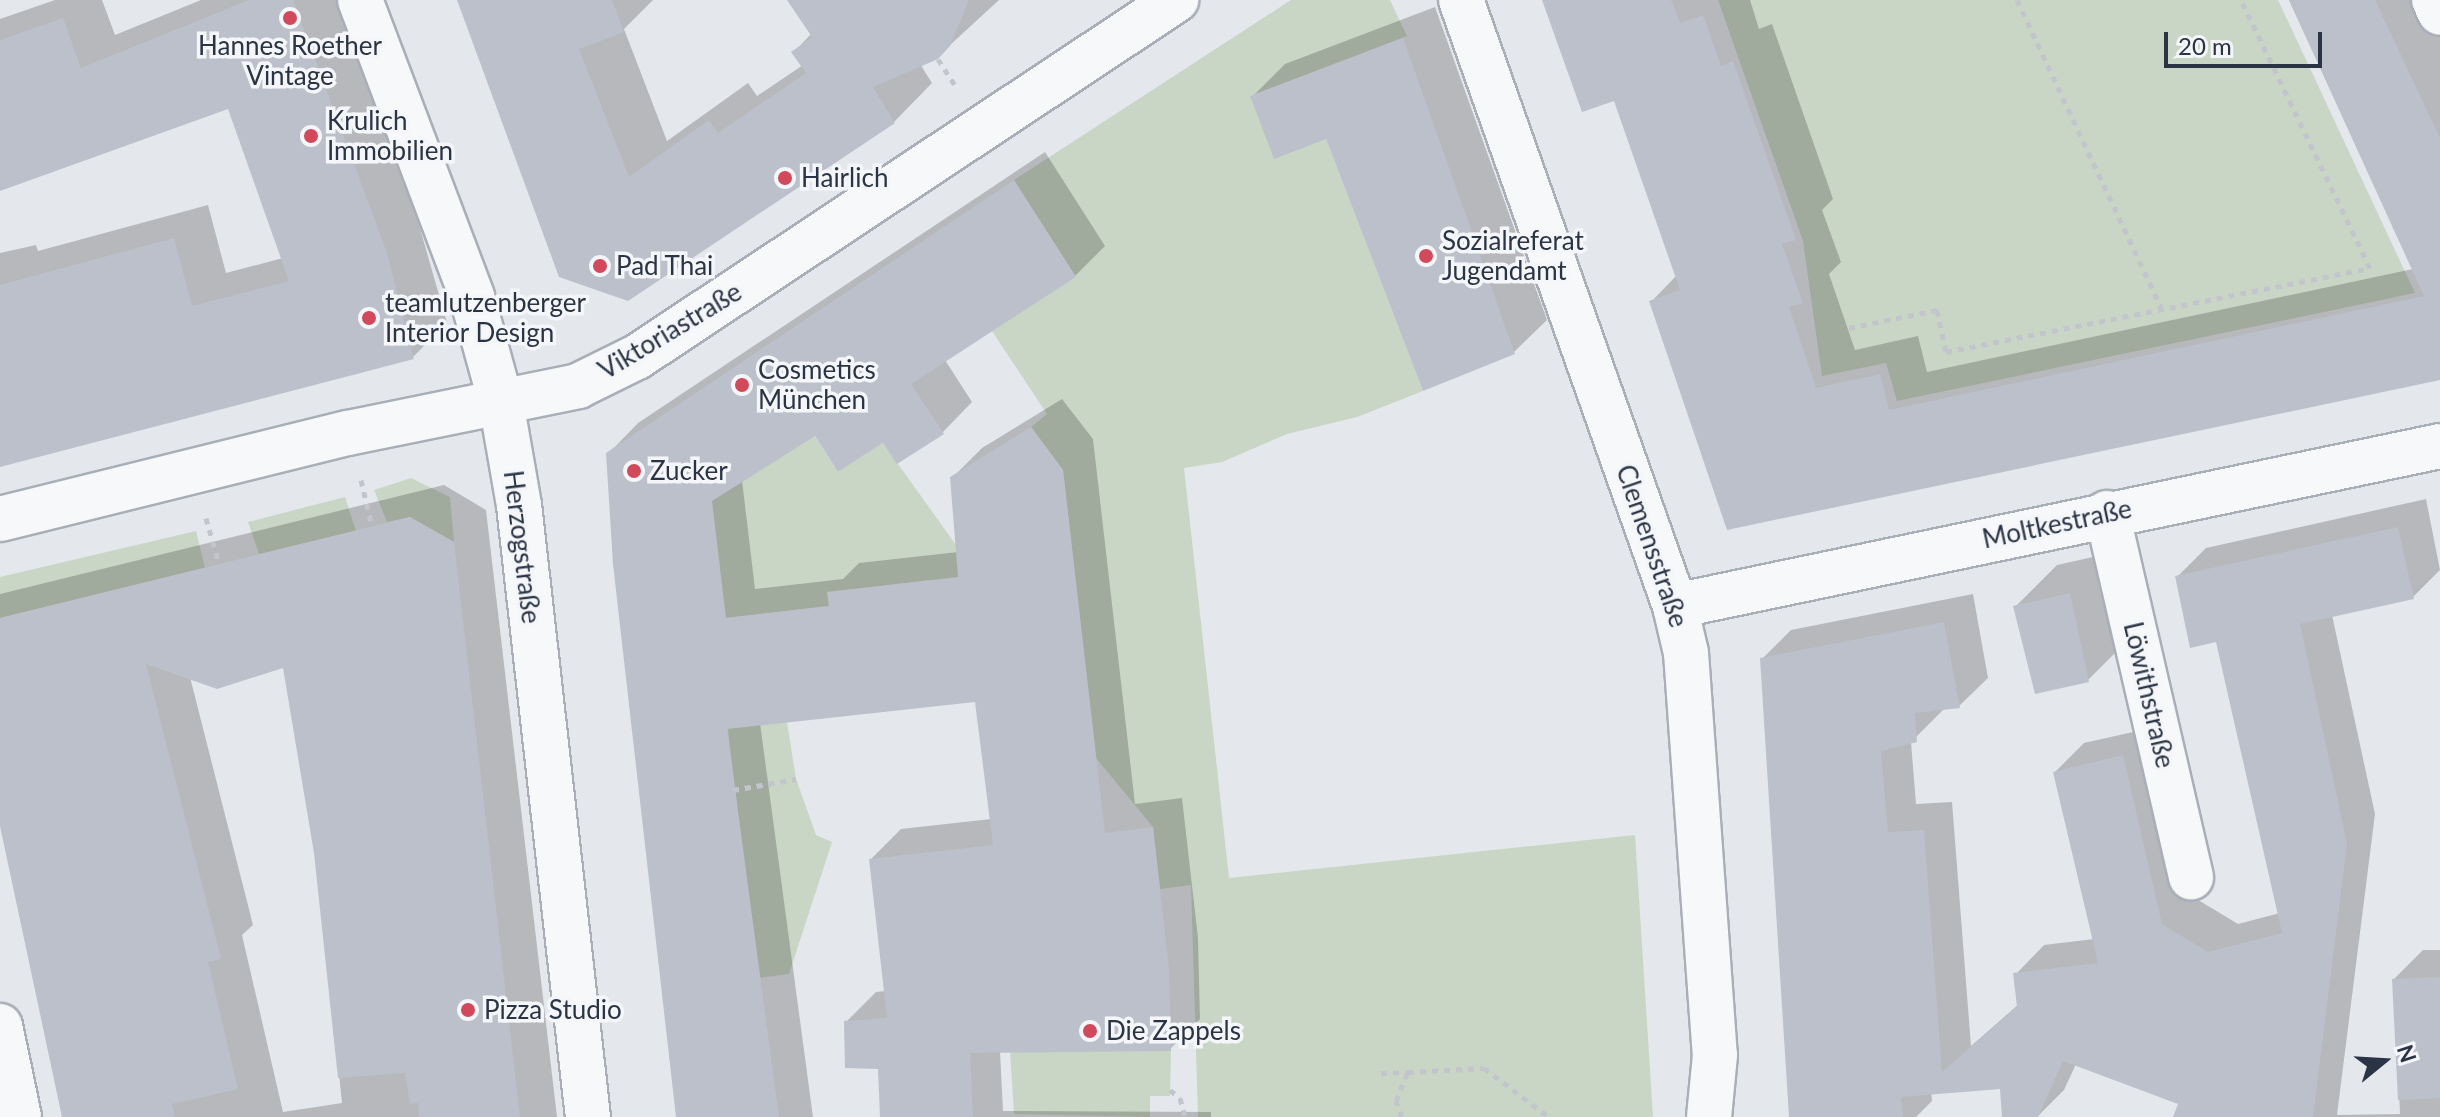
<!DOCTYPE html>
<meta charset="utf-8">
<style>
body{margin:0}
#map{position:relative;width:2440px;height:1117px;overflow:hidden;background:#e4e7ec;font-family:Lato,sans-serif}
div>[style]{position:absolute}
.green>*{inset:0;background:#c9d6c5}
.shadow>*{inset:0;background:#0003}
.building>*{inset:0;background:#bbc0ca}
.path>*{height:5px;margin-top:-2.5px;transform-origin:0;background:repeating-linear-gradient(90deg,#c2c5cb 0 6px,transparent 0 12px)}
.roads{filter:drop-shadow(2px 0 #a9aeb7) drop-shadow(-2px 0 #a9aeb7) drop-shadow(0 2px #a9aeb7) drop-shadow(0 -2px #a9aeb7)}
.minor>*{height:44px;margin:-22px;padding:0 22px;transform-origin:22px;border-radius:22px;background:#f7f8fa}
.dots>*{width:22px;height:22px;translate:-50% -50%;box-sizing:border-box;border:4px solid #f4f6f9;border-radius:50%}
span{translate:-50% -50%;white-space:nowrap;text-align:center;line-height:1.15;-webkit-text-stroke:7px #f4f6f9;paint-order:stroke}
.poi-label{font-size:26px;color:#2b3445}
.left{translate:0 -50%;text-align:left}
.street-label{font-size:26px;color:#2b3445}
.north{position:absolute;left:2344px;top:1021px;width:80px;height:80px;-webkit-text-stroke:6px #f4f6f9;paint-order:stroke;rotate:72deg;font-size:22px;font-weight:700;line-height:32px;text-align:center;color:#2b3445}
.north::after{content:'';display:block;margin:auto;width:28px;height:36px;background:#2b3445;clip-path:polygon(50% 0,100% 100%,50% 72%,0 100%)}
.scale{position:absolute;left:2164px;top:32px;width:158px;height:36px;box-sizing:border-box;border:4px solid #2b3445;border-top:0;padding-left:10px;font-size:24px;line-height:28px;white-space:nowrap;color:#2b3445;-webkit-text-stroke:6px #f4f6f9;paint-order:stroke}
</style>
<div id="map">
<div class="green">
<div style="clip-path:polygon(1291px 0,1390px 0,1407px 36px,1250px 96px,1326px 139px,1423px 391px,1357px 417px,1287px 434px,1222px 462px,1184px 468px,1229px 878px,1635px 835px,1653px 1117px,1198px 1117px,1191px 885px,1160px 889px,1153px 827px,1096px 758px,1063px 470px,1031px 427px,1047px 414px,992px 331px,1076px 277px,1014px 180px)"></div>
<div style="clip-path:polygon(1718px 0,2278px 0,2415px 293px,1897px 401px,1886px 363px,1822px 376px,1803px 241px)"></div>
<div style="clip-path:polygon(814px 435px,838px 472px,883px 443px,956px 545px,968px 652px,932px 580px,828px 592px,829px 606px,725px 618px,711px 501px)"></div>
<div style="clip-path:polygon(411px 478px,450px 497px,454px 542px,410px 517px,387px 522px,374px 490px)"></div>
<div style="clip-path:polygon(345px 497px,356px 531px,259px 554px,248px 522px)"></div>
<div style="clip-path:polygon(196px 531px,205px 568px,0 618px,0 577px)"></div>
<div style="clip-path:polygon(722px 680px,787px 722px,796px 779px,816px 835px,832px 842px,789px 974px,758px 978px)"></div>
<div style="clip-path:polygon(1010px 1050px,1171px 1051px,1170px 1096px,1150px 1096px,1150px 1117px,1014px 1114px)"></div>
</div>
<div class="shadow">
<div style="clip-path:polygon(55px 0,102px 0,115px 35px,201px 0,340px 0,402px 165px,447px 323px,413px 357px,0 464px,0 253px,36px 245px,38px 251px,208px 205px,226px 273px,283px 258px,229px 107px,0 167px,0 19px)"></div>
<div style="clip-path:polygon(461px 0,653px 0,624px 29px,667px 141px,748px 83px,757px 96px,803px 65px,794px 52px,812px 33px,790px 0,999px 0,937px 57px,920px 64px,932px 83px,894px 122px,628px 298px)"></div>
<div style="clip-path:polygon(1544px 0,1750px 0,1759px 29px,1772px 24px,1833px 199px,1822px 210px,1841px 262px,1829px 274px,1855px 350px,1918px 336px,1927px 372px,2413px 269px,2289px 0,2431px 0,2440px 19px,2440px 376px,1729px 527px,1651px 302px,1677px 275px,1615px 99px)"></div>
<div style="clip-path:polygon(1435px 7px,1547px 320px,1514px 352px,1328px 136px,1252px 97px,1285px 64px)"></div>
<div style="clip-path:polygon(1045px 152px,1105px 246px,1075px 276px,945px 360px,972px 402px,943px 432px,884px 440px,815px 433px,742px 480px,755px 589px,843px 579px,859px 563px,958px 552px,952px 478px,982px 448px,1062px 399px,1093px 439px,1135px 804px,1182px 798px,1198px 938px,1200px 1019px,1170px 1049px,1000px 1051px,1003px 1111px,1211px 1112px,1211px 1117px,882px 1117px,880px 1067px,846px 1022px,876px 992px,886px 991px,871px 859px,901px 829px,991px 819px,976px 700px,760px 723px,813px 1117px,678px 1117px,608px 454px,638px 423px)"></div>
<div style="clip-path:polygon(evenodd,444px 485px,486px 510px,557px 1117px,64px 1117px,0 820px,0 594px,444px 485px,285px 665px,316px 853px,342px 1103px,283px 1112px,242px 935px,253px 925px,190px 677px,285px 665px)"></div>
<div style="clip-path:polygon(2426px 499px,2440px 570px,2413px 597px,2332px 615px,2375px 814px,2337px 1115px,2400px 1114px,2394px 979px,2423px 950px,2440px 950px,2440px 1117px,2175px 1117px,2181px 1103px,2076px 1064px,2064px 1090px,2037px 1117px,2004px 1117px,2002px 1087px,1931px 1092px,1932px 1101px,1916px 1117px,1793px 1117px,1762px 659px,1791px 630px,1973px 594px,1988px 678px,1959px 706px,1945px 708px,1911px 742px,1916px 804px,1952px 802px,1971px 1046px,2019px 1004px,2016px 974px,2044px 945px,2094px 939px,2055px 772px,2084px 743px,2151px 728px,2190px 895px,2238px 924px,2280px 913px,2218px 640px,2177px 577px,2206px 548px)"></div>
<div style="clip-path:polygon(2111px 553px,2130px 638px,2088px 680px,2016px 606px,2057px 565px)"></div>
</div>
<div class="building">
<div style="clip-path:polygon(249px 0,293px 0,387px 253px,414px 359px,0 467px,0 285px,174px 238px,192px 306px,289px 281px,228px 109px,0 191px,0 40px,63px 18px,81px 68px)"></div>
<div style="clip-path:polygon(457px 0,612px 0,624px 32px,579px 49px,629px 177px,709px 120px,718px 133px,806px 73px,791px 52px,812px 37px,787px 0,969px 0,950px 46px,938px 59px,873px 87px,895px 123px,628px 301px,559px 277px)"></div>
<div style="clip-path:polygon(1542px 0,1671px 0,1680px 23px,1703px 15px,1721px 66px,1733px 61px,1796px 240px,1782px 244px,1803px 303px,1789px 307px,1816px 388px,1880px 374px,1889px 410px,2424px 296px,2289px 0,2375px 0,2440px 138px,2440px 380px,1727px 530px,1649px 301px,1680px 290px,1614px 101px,1582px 112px)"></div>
<div style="clip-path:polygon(1403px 38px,1515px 354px,1423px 391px,1326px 139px,1274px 159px,1250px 96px)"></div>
<div style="clip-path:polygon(1014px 180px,1076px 277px,911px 384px,944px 434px,897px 464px,883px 443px,838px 472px,815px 436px,712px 501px,726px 618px,829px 606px,827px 592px,958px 577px,950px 477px,1031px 427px,1063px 470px,1105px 833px,1153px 827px,1169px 969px,1171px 1051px,970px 1053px,973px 1117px,880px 1117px,878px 1069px,845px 1068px,844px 1021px,887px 1018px,869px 859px,993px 845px,975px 702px,727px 729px,779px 1117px,676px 1117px,613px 564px,606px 453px)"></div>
<div style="clip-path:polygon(410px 517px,454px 542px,520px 1117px,419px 1117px,418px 1103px,410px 1104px,405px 1073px,338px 1078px,314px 853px,283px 668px,217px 689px,146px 664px,221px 959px,208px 962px,238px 1089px,172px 1104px,175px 1117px,62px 1117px,0 826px,0 618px)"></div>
<div style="clip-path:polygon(2398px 527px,2414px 599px,2300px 624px,2347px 844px,2313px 1117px,2173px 1117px,2178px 1104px,2063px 1061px,2038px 1117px,2002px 1117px,2000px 1089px,1901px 1097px,1903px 1117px,1789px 1117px,1760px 658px,1944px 622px,1960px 708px,1915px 713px,1917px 742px,1881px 751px,1888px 832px,1924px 830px,1942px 1072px,2017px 1007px,2013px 973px,2098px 963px,2053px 772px,2123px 755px,2162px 924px,2208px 952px,2282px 933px,2216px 642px,2190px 648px,2175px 576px)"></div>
<div style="clip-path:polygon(2070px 593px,2089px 682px,2035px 694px,2013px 606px)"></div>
<div style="clip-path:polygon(2440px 977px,2440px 1098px,2398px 1100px,2392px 979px)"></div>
</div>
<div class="path">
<div style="left:2017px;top:0;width:344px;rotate:64.9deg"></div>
<div style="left:938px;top:59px;width:35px;rotate:57deg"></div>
<div style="left:1849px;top:328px;width:90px;rotate:-11.6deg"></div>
<div style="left:1937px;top:310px;width:43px;rotate:77.9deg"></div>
<div style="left:1946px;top:352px;width:432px;rotate:-11.2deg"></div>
<div style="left:2370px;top:268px;width:297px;rotate:-115.7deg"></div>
<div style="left:361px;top:480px;width:47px;rotate:76.6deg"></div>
<div style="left:206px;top:518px;width:48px;rotate:74.2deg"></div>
<div style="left:733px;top:790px;width:64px;rotate:-9.9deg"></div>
<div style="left:1381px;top:1073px;width:27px;rotate:-2deg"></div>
<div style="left:1170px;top:1090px;width:13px;rotate:39deg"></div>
<div style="left:1180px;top:1098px;width:20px;rotate:75deg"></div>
<div style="left:1402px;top:1117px;width:17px;rotate:-111deg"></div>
<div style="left:1396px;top:1101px;width:31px;rotate:-68deg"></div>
<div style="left:1408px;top:1072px;width:76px;rotate:-3deg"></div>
<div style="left:1484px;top:1068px;width:81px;rotate:37deg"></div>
</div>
<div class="roads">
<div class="minor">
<div style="left:360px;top:0;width:317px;rotate:69.3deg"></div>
<div style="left:472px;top:297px;width:109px;rotate:74.6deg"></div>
<div style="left:501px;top:402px;width:105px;rotate:80.1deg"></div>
<div style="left:519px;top:505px;width:616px;rotate:83.57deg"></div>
<div style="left:1461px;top:0;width:643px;rotate:70.55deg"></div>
<div style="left:1675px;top:606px;width:48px;rotate:76.8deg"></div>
<div style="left:1686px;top:653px;width:403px;rotate:85.9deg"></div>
<div style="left:1715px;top:1055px;width:62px;rotate:95.5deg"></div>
<div style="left:2434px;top:0;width:14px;rotate:65deg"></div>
<div style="left:2107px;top:513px;width:374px;rotate:77deg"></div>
<div style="left:0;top:519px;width:358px;rotate:-13.9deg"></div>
<div style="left:348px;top:433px;width:235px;rotate:-11.5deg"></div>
<div style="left:578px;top:386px;width:66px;rotate:-26.2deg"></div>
<div style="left:637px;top:357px;width:647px;rotate:-33.52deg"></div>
<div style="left:1675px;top:606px;width:782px;rotate:-11.81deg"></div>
<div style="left:0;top:1026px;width:93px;rotate:78.2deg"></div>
</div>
</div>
<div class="dots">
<div style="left:290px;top:18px;background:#d1495b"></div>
<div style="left:311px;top:136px;background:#d1495b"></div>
<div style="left:785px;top:178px;background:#d1495b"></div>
<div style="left:1426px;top:256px;background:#d1495b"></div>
<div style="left:600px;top:266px;background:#d1495b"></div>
<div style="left:369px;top:318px;background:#d1495b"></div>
<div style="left:742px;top:385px;background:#d1495b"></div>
<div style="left:634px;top:471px;background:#d1495b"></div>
<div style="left:468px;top:1010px;background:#d1495b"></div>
<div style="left:1090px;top:1031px;background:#d1495b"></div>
</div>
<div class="poi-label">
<span style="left:290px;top:61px">Hannes Roether<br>Vintage</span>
<span class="left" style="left:327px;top:136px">Krulich<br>Immobilien</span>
<span class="left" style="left:801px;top:178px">Hairlich</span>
<span class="left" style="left:1442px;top:256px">Sozialreferat<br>Jugendamt</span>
<span class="left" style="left:616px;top:266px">Pad Thai</span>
<span class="left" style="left:385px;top:318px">teamlutzenberger<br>Interior Design</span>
<span class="left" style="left:758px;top:385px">Cosmetics<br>München</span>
<span class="left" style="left:650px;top:471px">Zucker</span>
<span class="left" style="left:484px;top:1010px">Pizza Studio</span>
<span class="left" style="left:1106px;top:1031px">Die Zappels</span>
</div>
<div class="street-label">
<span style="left:670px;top:331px;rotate:-31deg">Viktoriastraße</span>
<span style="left:2057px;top:524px;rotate:-12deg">Moltkestraße</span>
<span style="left:1652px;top:546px;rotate:71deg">Clemensstraße</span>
<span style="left:522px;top:547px;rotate:83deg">Herzogstraße</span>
<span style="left:2149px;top:695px;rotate:77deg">Löwithstraße</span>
</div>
<div class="north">N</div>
<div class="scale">20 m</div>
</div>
